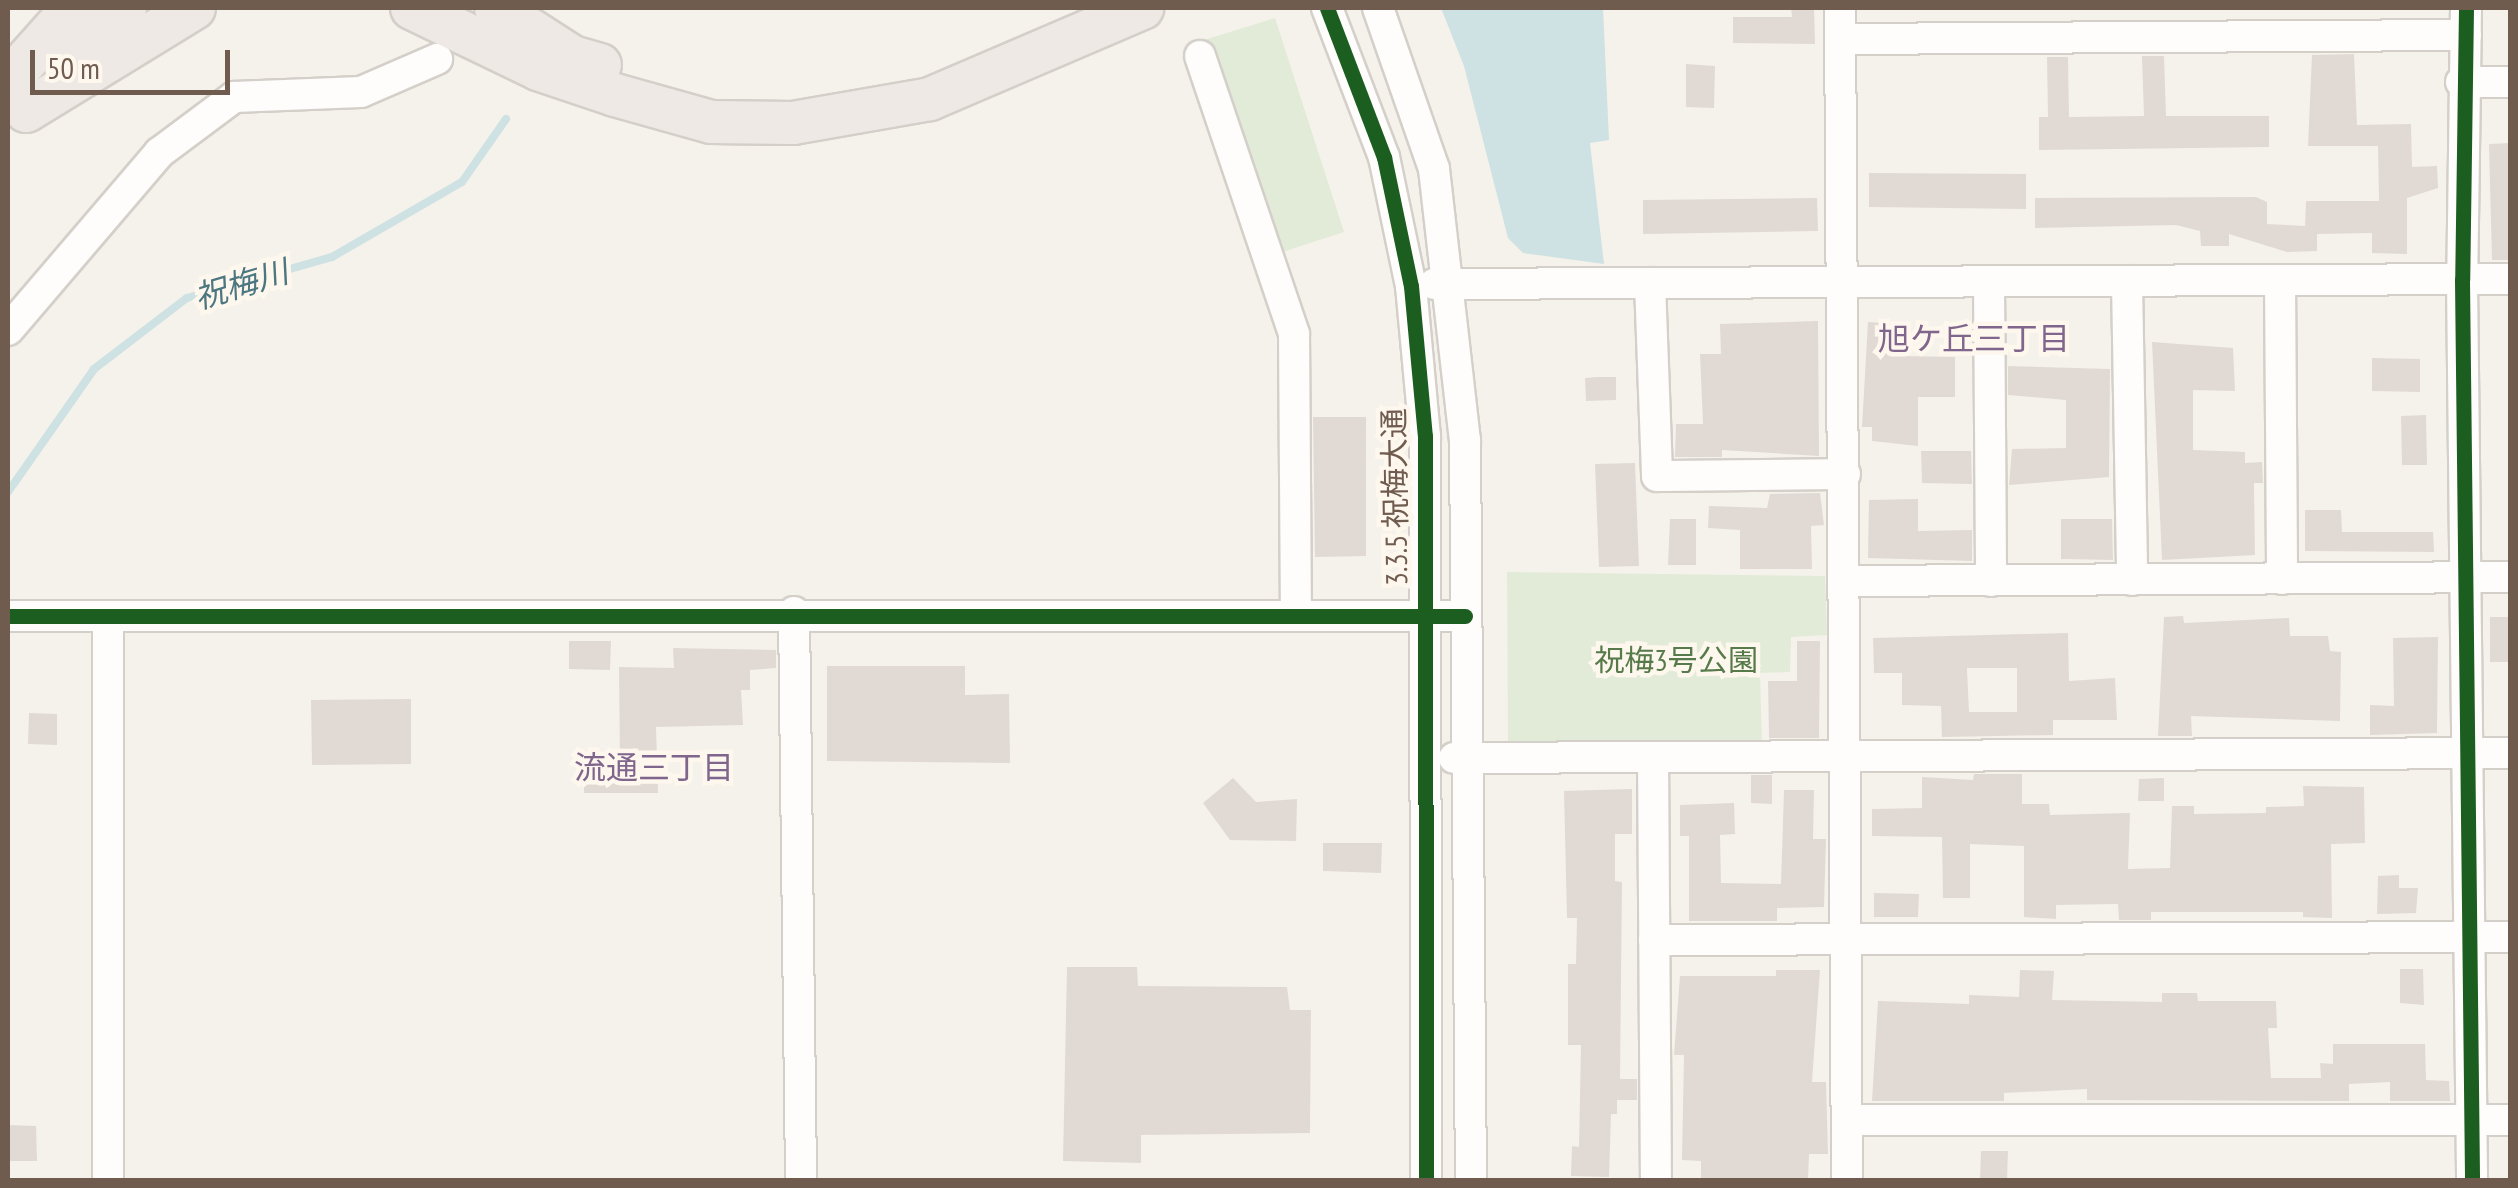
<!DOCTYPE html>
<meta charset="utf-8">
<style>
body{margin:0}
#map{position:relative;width:2518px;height:1188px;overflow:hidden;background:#f5f2eb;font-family:"PT Sans Narrow","Noto Sans JP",sans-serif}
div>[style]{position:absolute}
.green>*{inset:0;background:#e2ebd7}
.water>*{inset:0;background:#cee1e3}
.stream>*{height:8px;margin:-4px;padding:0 4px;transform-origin:4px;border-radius:4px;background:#cee1e3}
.building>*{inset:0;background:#e1dad4}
.roads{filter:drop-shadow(2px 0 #d4cfc9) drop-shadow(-2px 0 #d4cfc9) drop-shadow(0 2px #d4cfc9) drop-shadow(0 -2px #d4cfc9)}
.minor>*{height:30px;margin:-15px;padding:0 15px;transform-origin:15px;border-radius:15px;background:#fefdfc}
.highway>*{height:42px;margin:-21px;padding:0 21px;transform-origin:21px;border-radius:21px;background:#efe9e5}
.cycleway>*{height:15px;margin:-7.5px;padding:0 7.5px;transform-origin:7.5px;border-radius:7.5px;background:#1b5e20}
span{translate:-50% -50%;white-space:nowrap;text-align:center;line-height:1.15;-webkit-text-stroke:9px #fdf7ed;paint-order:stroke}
.street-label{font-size:30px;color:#705b4f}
.park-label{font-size:30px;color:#577a4b}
.water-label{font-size:32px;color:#4c7680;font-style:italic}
.neighbourhood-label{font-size:32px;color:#80668c}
.frame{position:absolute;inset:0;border:10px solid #705b4f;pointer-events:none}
.scale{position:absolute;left:30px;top:50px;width:200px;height:45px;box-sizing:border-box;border:5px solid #705b4f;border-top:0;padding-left:12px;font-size:30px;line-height:35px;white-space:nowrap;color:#705b4f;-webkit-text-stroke:8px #fdf7ed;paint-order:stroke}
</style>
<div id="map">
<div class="green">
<div style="clip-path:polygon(1275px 18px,1344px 232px,1273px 255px,1204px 40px)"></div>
<div style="clip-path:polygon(1507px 572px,1825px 576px,1827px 635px,1791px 637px,1790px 672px,1760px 673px,1762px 745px,1508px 742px)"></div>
</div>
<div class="water">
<div style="clip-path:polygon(1441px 8px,1603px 8px,1609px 140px,1590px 143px,1604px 264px,1523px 253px,1508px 238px,1464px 66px)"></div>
</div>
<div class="stream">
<div style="left:8px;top:492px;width:150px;rotate:-55deg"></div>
<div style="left:94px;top:369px;width:117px;rotate:-37.4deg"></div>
<div style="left:187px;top:298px;width:151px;rotate:-15.8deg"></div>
<div style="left:332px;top:257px;width:150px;rotate:-30deg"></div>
<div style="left:462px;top:182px;width:77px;rotate:-55.1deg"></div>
</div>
<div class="building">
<div style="clip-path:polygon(1791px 8px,1814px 8px,1815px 44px,1733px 43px,1733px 17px,1792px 17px)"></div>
<div style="clip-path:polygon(2354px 54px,2357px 125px,2411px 124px,2412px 167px,2437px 166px,2438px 188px,2407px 198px,2407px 254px,2372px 253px,2372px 233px,2317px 234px,2317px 251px,2287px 252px,2229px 234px,2229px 246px,2201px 246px,2200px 231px,2176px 225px,2035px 228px,2035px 198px,2256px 197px,2267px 202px,2267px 224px,2305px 226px,2306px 201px,2379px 201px,2378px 146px,2308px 146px,2312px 55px)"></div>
<div style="clip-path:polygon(2142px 56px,2164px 56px,2166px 116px,2269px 116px,2269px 147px,2039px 150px,2039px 117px,2048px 117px,2047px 57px,2068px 57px,2069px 117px,2144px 116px)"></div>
<div style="clip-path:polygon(1686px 64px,1715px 66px,1714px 108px,1686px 107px)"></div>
<div style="clip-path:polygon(2510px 143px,2510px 260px,2492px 260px,2489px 144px)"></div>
<div style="clip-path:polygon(1869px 173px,2026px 174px,2026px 209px,1869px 207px)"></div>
<div style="clip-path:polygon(1817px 198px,1818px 231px,1643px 234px,1643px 200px)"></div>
<div style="clip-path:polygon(1818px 321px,1819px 456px,1722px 450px,1722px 457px,1675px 457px,1676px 424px,1703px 424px,1700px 354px,1721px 354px,1720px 324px)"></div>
<div style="clip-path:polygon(1868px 322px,1899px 324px,1899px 356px,1955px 357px,1955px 397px,1918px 397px,1918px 446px,1872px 441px,1872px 427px,1862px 427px)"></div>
<div style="clip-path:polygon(2152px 342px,2233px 348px,2235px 391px,2193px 390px,2193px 450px,2245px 452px,2245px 463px,2262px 462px,2263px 483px,2254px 483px,2255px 555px,2162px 560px)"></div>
<div style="clip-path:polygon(2372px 358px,2420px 359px,2420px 392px,2372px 391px)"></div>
<div style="clip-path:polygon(2008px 366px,2110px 369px,2109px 477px,2009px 485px,2012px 449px,2066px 448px,2066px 400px,2008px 395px)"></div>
<div style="clip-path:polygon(1597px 377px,1616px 377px,1616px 400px,1586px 401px,1585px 378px)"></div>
<div style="clip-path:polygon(2426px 415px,2427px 465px,2402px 465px,2401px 416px)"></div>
<div style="clip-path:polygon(1313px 417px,1366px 417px,1366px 556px,1315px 557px)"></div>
<div style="clip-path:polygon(1921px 451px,1971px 451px,1972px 484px,1922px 483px)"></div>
<div style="clip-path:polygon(1635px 463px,1639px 566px,1599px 567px,1595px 464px)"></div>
<div style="clip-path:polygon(1820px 493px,1824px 525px,1811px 526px,1812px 569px,1740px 569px,1740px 530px,1708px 528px,1709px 506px,1767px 508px,1770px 494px)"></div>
<div style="clip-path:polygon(1918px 499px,1918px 531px,1972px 530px,1972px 561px,1868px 558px,1869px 500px)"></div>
<div style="clip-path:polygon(2305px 510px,2341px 510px,2342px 532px,2433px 532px,2434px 552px,2305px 551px)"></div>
<div style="clip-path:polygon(1670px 519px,1696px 519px,1696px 565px,1668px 565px)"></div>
<div style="clip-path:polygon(2061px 519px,2112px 519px,2113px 560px,2061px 559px)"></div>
<div style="clip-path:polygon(2183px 616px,2184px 623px,2289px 618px,2290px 636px,2328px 636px,2330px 651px,2341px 652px,2340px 721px,2191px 716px,2192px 736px,2158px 736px,2164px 617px)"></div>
<div style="clip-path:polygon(2490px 617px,2510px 617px,2510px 662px,2490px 662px)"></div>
<div style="clip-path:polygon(evenodd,2068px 633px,2069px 681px,2115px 678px,2117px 720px,2053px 720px,2053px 735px,1942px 737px,1941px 706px,1902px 705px,1902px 673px,1874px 673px,1873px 638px,2068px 633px,1967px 668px,2017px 668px,2017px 712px,1969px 712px,1967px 668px)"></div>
<div style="clip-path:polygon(2438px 637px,2437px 733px,2370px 735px,2370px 705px,2394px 706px,2393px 638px)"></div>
<div style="clip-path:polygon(569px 641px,611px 641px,610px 670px,569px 669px)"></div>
<div style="clip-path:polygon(1797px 641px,1820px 641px,1819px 738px,1769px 738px,1768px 681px,1797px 681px)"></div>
<div style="clip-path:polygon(673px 648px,776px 650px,776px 668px,750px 670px,750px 690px,741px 690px,743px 725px,656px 727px,658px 793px,584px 793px,584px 766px,620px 766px,619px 667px,674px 668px)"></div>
<div style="clip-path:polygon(827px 666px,965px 666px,965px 695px,1009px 694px,1010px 763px,827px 761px)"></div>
<div style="clip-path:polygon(411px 699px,411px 764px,312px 765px,311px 700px)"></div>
<div style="clip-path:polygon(29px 713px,57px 714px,57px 745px,28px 744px)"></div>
<div style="clip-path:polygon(1974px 774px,2022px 774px,2022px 804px,2049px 804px,2050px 815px,2130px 813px,2128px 869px,2170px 868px,2172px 806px,2194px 806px,2194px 814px,2266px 813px,2266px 807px,2304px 806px,2303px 786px,2364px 787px,2365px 843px,2331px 844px,2332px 918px,2303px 917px,2303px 912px,2151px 912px,2151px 920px,2119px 920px,2118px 904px,2056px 905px,2056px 919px,2024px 917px,2024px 846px,1970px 844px,1970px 898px,1943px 898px,1942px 837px,1872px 836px,1872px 809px,1922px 808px,1922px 777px,1973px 780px)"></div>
<div style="clip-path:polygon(1751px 775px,1772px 775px,1772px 804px,1751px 803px)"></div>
<div style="clip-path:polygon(1233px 778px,1256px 802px,1297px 799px,1296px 841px,1230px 840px,1203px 803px)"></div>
<div style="clip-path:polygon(2164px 778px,2164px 801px,2138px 801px,2139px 779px)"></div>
<div style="clip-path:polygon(1632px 789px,1632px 834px,1615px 834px,1615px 881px,1622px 882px,1620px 1079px,1637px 1079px,1637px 1100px,1617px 1100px,1617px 1114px,1611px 1114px,1609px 1177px,1571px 1176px,1572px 1146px,1579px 1147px,1581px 1045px,1568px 1045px,1568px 964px,1576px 964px,1577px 918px,1567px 918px,1564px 791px)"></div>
<div style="clip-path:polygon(1784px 790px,1814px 790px,1813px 839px,1826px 839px,1824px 907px,1777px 908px,1777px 921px,1689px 921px,1689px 836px,1680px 836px,1680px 805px,1734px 803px,1735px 834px,1720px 835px,1721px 883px,1781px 884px)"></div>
<div style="clip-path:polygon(1323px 843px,1382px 843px,1381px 873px,1323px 871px)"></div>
<div style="clip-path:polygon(2399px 875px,2399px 888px,2418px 888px,2416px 913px,2377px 914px,2378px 876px)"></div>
<div style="clip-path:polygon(1874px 893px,1919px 894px,1918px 917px,1874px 917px)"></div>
<div style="clip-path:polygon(1067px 967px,1137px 967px,1138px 986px,1287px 987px,1290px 1010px,1311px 1010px,1310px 1133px,1141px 1135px,1141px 1163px,1063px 1161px)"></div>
<div style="clip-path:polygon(2400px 969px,2423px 969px,2424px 1005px,2400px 1003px)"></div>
<div style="clip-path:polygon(1776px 970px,1820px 970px,1812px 1082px,1826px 1082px,1828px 1154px,1809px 1154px,1808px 1180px,1701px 1180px,1701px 1161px,1682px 1160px,1684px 1055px,1674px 1055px,1680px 976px,1776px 976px)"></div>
<div style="clip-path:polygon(2020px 970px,2054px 971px,2052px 1000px,2162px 1002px,2162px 993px,2197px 993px,2198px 1001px,2276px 1001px,2277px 1028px,2268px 1028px,2271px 1078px,2321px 1078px,2320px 1063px,2333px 1064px,2333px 1044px,2425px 1044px,2426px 1080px,2449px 1081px,2450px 1101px,2390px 1101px,2390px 1082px,2349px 1084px,2349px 1101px,2087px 1100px,2087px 1089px,2004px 1093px,2004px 1101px,1872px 1101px,1878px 1001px,1969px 1004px,1969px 995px,2019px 997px)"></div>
<div style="clip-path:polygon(8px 1125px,36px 1126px,37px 1161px,8px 1161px)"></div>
<div style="clip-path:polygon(1981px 1151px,2008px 1151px,2007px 1180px,1980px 1180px)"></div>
</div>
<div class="roads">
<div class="minor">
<div style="left:1327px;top:8px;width:160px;rotate:69.1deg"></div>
<div style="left:1384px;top:157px;width:132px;rotate:78.2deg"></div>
<div style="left:1411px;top:286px;width:151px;rotate:84.7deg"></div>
<div style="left:1425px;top:436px;width:744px;rotate:89.92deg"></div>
<div style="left:1378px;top:8px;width:170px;rotate:70.8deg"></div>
<div style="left:1434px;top:169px;width:273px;rotate:83.5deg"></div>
<div style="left:1465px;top:440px;width:740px;rotate:89.54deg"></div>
<div style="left:1840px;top:8px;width:1172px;rotate:89.66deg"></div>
<div style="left:2466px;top:8px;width:272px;rotate:90.8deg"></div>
<div style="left:2462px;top:280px;width:900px;rotate:89.36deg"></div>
<div style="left:1841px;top:39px;width:625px;rotate:-0.37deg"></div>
<div style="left:1200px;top:56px;width:293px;rotate:71.3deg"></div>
<div style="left:1294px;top:334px;width:281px;rotate:89.6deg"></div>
<div style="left:2461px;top:82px;width:49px"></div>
<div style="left:2280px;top:280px;width:299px;rotate:89.6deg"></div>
<div style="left:2127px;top:281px;width:299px;rotate:89deg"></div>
<div style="left:1989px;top:282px;width:299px;rotate:89.6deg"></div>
<div style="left:1650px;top:283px;width:193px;rotate:87.9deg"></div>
<div style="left:1657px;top:476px;width:188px;rotate:-0.6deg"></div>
<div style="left:1434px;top:284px;width:1076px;rotate:-0.27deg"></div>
<div style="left:8px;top:330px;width:233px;rotate:-49.5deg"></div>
<div style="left:159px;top:153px;width:94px;rotate:-36.7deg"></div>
<div style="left:234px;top:97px;width:127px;rotate:-2.3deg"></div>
<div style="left:361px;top:92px;width:83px;rotate:-23.5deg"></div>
<div style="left:1845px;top:581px;width:665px;rotate:-0.34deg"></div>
<div style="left:794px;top:612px;width:568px;rotate:89.29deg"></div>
<div style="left:8px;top:616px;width:1457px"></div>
<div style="left:108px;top:617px;width:563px;rotate:90deg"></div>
<div style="left:1653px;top:757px;width:423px;rotate:89.6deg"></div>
<div style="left:1454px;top:758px;width:1056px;rotate:-0.27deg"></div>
<div style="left:1654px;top:940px;width:856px;rotate:-0.2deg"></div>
<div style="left:1847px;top:1120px;width:663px"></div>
</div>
<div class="highway">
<div style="left:412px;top:8px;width:140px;rotate:25.8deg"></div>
<div style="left:538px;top:69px;width:81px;rotate:18.7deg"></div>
<div style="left:615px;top:95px;width:100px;rotate:15.7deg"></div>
<div style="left:711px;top:122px;width:82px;rotate:0.7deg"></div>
<div style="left:793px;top:123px;width:139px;rotate:-9.9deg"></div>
<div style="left:930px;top:99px;width:231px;rotate:-23.2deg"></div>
<div style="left:496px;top:8px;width:90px;rotate:32.8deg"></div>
<div style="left:572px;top:57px;width:29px;rotate:16deg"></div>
<div style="left:66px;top:69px;width:85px;rotate:-46deg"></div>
<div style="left:8px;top:81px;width:98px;rotate:-48.3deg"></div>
<div style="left:26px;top:111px;width:197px;rotate:-31.5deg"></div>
</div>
</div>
<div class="cycleway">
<div style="left:1327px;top:8px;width:160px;rotate:69.1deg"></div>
<div style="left:1384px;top:157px;width:132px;rotate:78.2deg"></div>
<div style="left:1411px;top:286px;width:151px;rotate:84.7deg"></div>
<div style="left:1425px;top:436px;width:744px;rotate:89.92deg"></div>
<div style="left:2466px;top:8px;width:272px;rotate:90.8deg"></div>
<div style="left:2462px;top:280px;width:900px;rotate:89.36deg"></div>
<div style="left:8px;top:616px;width:1457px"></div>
</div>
<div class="street-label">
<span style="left:1395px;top:497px;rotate:-91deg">3.3.5 祝梅大通</span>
</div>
<div class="park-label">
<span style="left:1676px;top:660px">祝梅3号公園</span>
</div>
<div class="water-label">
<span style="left:241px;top:284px;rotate:-17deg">祝梅川</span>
</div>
<div class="neighbourhood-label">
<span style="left:1974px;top:338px">旭ケ丘三丁目</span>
<span style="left:654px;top:767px">流通三丁目</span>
</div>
<div class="frame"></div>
<div class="scale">50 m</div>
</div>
